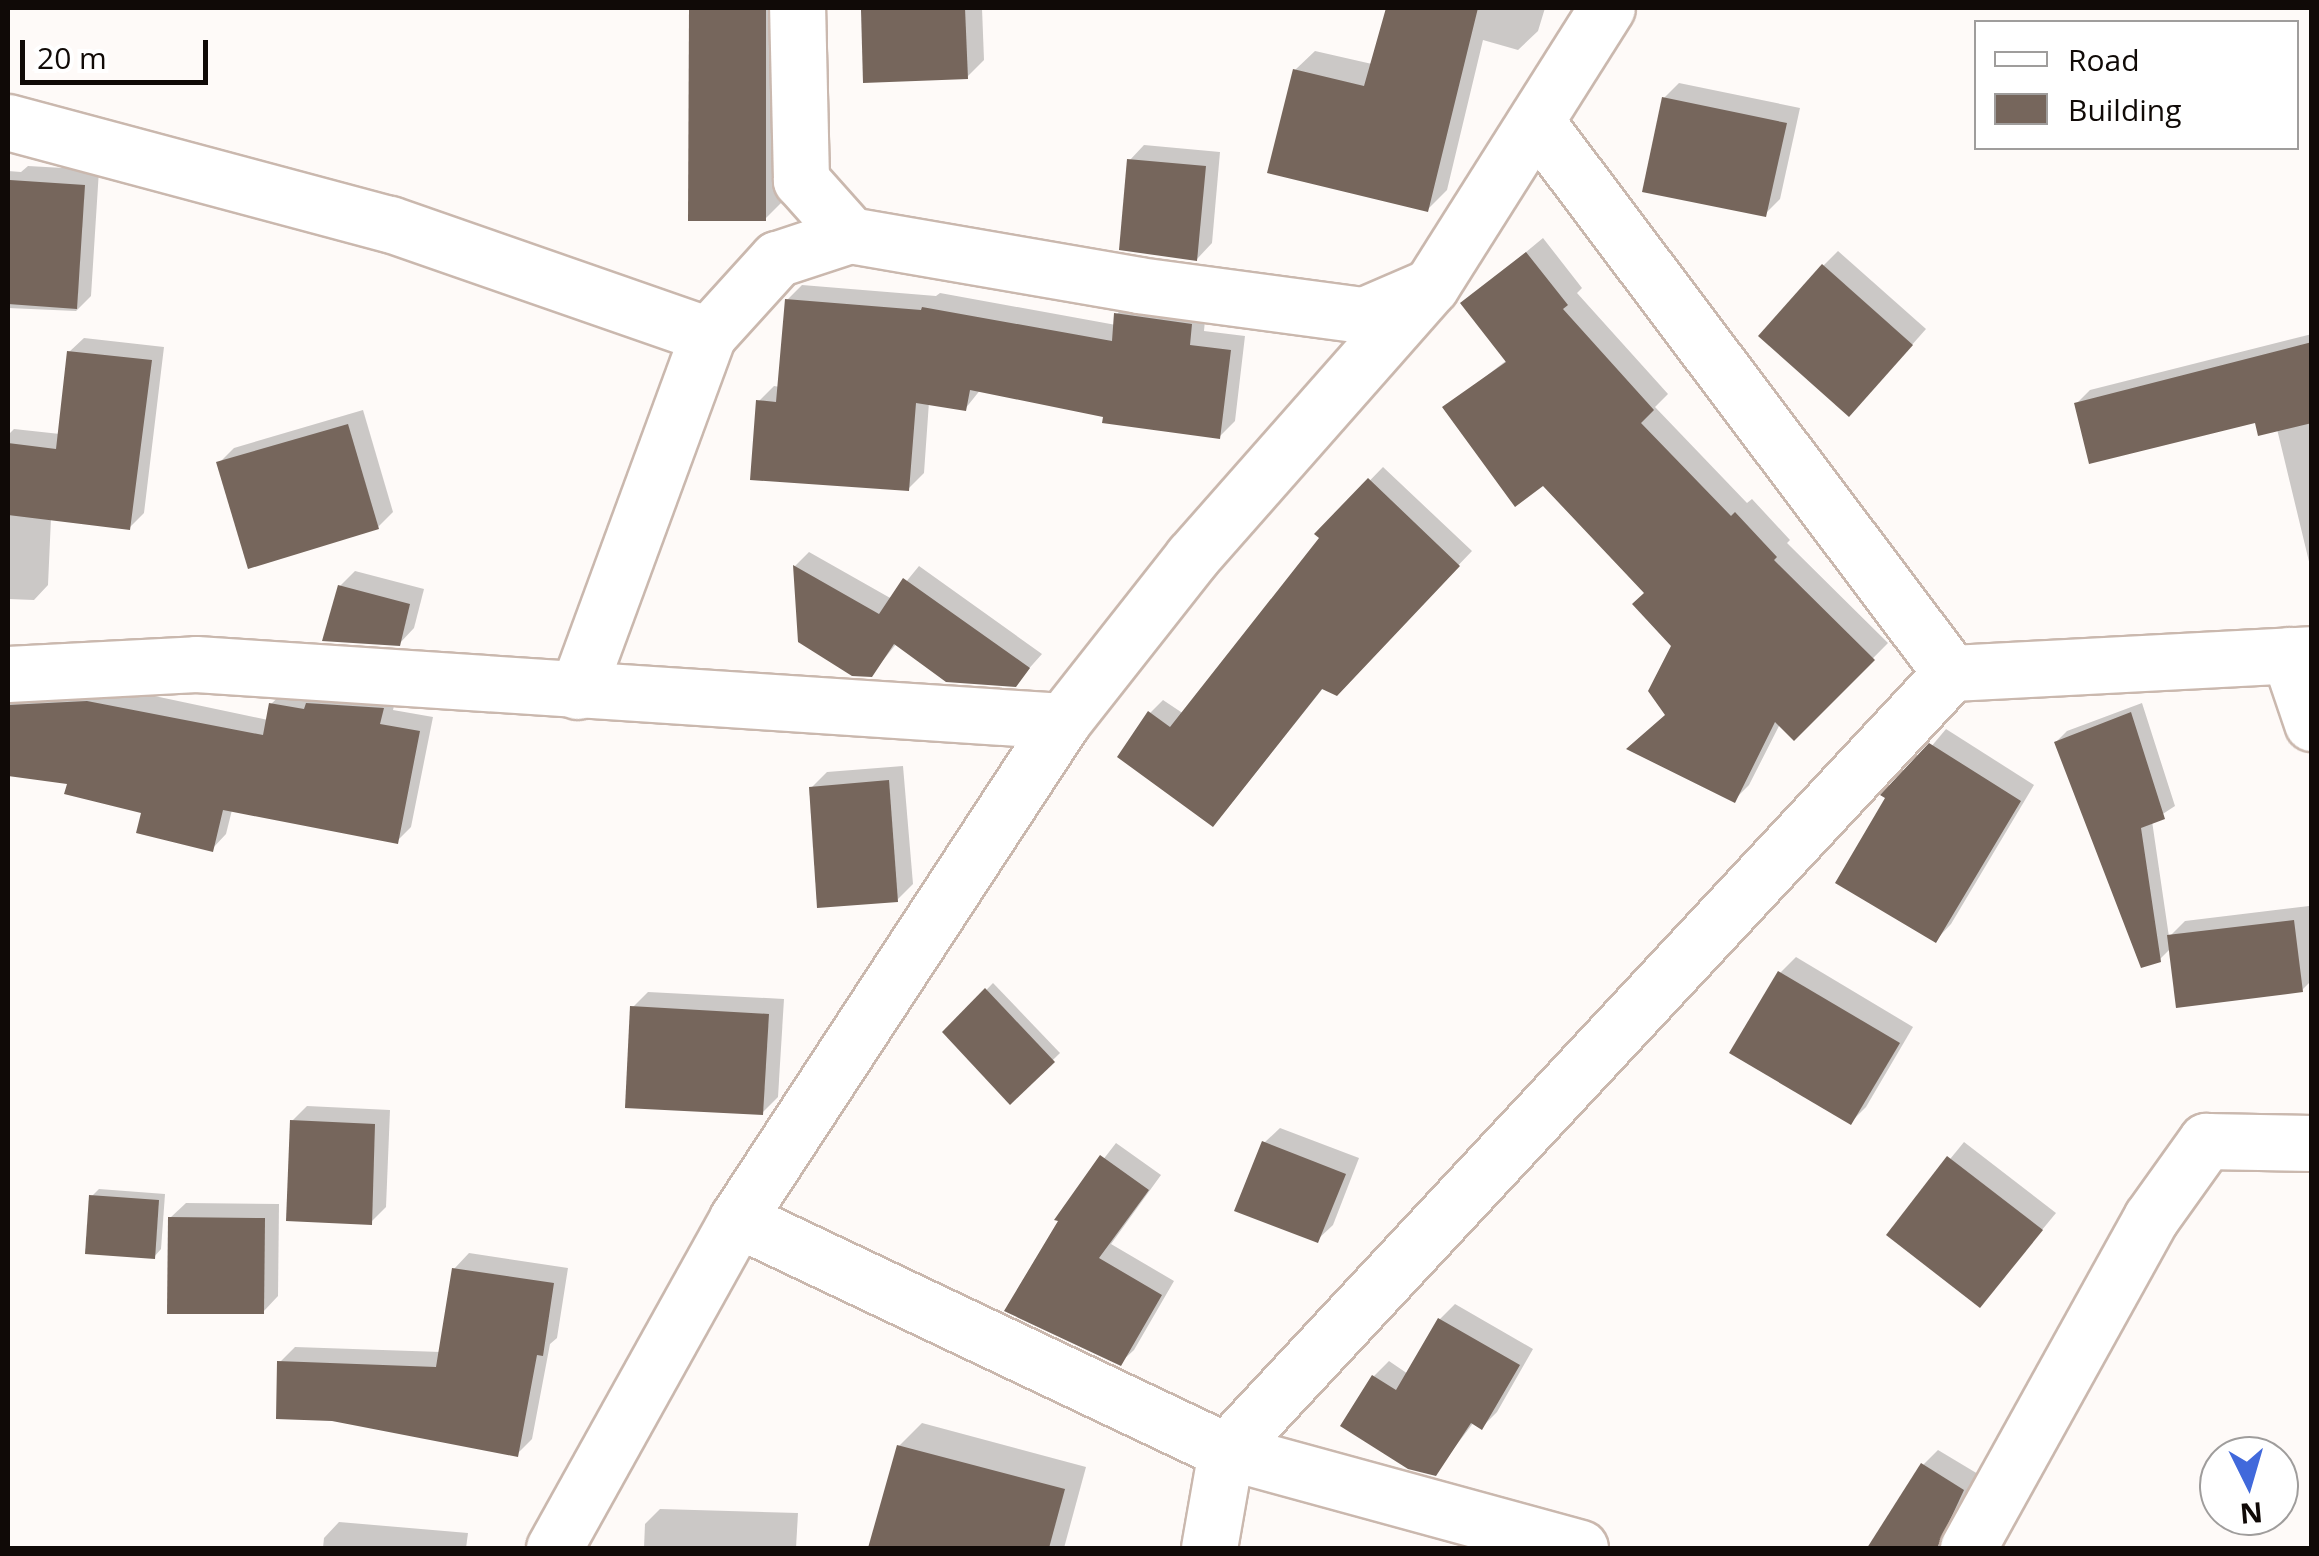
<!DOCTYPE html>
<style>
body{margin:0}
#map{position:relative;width:2319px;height:1556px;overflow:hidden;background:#fefaf8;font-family:"Open Sans",sans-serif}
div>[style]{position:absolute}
.shadow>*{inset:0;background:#0003}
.building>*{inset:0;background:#76665c}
.roads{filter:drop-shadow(2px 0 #cab8ae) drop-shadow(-2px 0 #cab8ae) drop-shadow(0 2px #cab8ae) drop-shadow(0 -2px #cab8ae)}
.minor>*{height:55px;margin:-27.5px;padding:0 27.5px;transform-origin:27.5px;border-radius:27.5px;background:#fff}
span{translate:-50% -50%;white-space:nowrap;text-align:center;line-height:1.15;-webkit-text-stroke:10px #fff;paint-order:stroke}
.frame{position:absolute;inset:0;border:10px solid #100a07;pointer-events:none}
.legend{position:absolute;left:1974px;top:20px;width:325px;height:130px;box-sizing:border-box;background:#fff;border:2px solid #9f9d9c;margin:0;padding:12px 18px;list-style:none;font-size:30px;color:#100a07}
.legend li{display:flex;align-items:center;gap:20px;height:50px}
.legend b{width:50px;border:2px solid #9f9d9c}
.north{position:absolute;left:2199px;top:1436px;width:100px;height:100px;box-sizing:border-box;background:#fff;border:2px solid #9f9d9c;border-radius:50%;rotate:175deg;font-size:28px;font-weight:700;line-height:40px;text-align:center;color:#100a07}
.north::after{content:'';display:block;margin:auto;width:35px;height:45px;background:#4169db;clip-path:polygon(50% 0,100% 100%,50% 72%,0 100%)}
.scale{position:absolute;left:20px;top:40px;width:188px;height:45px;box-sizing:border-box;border:5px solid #100a07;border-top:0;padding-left:12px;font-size:30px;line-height:35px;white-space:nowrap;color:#100a07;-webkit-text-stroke:8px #fff;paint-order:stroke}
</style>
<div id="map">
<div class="shadow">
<div style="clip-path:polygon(692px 8px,782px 8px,782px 202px,765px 219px,690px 218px)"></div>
<div style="clip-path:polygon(863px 8px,982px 8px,984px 60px,967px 77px,866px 81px)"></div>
<div style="clip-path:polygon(1389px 8px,1545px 8px,1538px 31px,1518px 50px,1483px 40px,1447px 190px,1427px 210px,1295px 70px,1315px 51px,1372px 64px)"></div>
<div style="clip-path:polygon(1679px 83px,1800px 108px,1780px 199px,1765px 214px,1664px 98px)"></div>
<div style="clip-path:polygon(1144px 145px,1220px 152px,1212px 243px,1197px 259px,1129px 161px)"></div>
<div style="clip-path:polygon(28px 166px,99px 170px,91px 296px,76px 311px,8px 308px,8px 171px,21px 172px)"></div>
<div style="clip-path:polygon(1543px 238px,1582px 288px,1577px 293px,1668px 394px,1655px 407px,1747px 503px,1752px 499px,1790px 540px,1787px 543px,1888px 643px,1794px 738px,1780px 724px,1749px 785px,1734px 800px,1668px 714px,1674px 646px,1647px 593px,1543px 483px,1446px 407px,1507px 360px,1463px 304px)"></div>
<div style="clip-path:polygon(1838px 251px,1926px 329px,1864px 399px,1823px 266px)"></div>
<div style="clip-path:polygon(802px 285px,936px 296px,940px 293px,1116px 325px,1117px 314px,1132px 298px,1206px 309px,1204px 331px,1245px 336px,1235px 421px,1220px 436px,981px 389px,965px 409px,929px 402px,924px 473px,908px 489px,758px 402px,774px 386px,780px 387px,787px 300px)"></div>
<div style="clip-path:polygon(2312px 334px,2312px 574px,2277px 429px,2257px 420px,2076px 404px,2090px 390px)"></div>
<div style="clip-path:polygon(84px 338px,164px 347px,144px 513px,129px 528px,51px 518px,48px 585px,34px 600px,8px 599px,8px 435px,14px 429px,60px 434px,69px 352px)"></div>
<div style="clip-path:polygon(363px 410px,393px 512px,378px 527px,219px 463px,234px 448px)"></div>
<div style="clip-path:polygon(1383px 467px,1472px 551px,1336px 693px,1324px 687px,1226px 810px,1150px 713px,1163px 700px,1184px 714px,1322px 538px,1318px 534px)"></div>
<div style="clip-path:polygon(809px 552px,892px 599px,919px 566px,1042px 654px,1015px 684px,897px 643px,871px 675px,801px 641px,795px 566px)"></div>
<div style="clip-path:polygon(355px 571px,424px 589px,414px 628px,399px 644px,340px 586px)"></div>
<div style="clip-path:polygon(112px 687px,268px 720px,271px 704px,286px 690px,397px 694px,393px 710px,433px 717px,411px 827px,397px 841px,232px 810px,226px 834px,212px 849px,144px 811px,70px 782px,8px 774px,8px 696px)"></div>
<div style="clip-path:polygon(2142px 703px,2175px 806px,2152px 821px,2169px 937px,2185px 921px,2309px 906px,2312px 980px,2302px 990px,2171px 948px,2159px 960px,2056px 742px,2067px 731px)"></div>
<div style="clip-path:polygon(1946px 729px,2034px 785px,1951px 924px,1936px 940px,1889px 797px)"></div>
<div style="clip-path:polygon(903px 766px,913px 884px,897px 900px,811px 788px,827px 772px)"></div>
<div style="clip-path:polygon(1796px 957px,1913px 1027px,1866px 1107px,1851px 1122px,1780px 973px)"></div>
<div style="clip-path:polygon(993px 983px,1060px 1053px,1010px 1102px,946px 1032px)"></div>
<div style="clip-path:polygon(648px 992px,784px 999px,778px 1097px,762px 1113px,633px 1007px)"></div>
<div style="clip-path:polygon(307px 1106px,390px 1110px,386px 1207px,371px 1222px,292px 1121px)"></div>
<div style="clip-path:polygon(1280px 1128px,1359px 1158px,1333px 1225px,1317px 1240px,1264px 1143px)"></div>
<div style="clip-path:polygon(1964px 1142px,2056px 1213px,1980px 1305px,1889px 1234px)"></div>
<div style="clip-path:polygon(1116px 1143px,1161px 1175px,1111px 1244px,1174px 1281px,1134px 1350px,1120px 1363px,1058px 1218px)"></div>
<div style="clip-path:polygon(99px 1189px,165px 1194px,161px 1249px,154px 1257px,92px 1196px)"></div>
<div style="clip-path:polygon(186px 1203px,279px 1204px,278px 1296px,263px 1312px,170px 1218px)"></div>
<div style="clip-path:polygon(469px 1253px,568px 1268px,557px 1338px,550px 1344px,532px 1439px,517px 1454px,280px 1362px,295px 1347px,441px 1352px,454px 1269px)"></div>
<div style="clip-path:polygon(1455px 1304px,1533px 1349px,1497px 1412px,1482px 1427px,1474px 1422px,1435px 1473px,1374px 1376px,1389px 1361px,1408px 1374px,1440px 1319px)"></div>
<div style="clip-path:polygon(922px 1423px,1086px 1467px,1064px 1548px,871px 1548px,899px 1446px)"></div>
<div style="clip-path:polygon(1938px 1450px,1978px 1474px,1942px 1548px,1872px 1546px,1923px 1465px)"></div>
<div style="clip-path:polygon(660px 1509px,798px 1513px,796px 1548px,644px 1548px,645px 1524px)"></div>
<div style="clip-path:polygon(339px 1522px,468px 1533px,466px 1548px,323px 1548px,324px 1538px)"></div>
</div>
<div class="building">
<div style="clip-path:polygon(689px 8px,766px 8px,766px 221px,688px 221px)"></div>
<div style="clip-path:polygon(965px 8px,968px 79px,863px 83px,861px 10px)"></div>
<div style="clip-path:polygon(1386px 8px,1478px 8px,1428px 212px,1267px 173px,1293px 69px,1364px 86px)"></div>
<div style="clip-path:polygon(1662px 97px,1787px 123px,1766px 217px,1642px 192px)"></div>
<div style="clip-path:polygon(1127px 159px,1206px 166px,1197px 261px,1119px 250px)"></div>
<div style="clip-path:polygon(10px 180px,85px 185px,77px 309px,8px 304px)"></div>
<div style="clip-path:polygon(1526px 252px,1568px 305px,1563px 309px,1654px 410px,1641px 423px,1731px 516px,1735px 512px,1777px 557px,1774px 560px,1875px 660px,1794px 741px,1775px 722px,1735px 803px,1626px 749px,1665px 715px,1648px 691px,1671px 646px,1632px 604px,1644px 593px,1543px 486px,1515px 507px,1442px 407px,1506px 362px,1460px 303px)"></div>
<div style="clip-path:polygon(1822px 264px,1913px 345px,1849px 417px,1758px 336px)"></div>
<div style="clip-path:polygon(785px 299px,921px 310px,922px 307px,1112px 341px,1114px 313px,1192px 324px,1190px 345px,1231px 350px,1220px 439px,1102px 423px,1103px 417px,970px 390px,966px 411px,916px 403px,909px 491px,750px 480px,756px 400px,776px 402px)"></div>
<div style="clip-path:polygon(2312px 342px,2312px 423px,2258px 436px,2255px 423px,2089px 464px,2074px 403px)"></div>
<div style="clip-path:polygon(67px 351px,152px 360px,130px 530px,8px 515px,8px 443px,56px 449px)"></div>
<div style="clip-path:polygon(348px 424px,379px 529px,248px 569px,216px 462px)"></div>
<div style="clip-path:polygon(1368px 478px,1460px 566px,1337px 696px,1322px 689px,1213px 827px,1117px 757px,1148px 711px,1170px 727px,1319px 538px,1314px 534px)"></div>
<div style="clip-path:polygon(793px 565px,879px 614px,903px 578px,1030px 668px,1016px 687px,946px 682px,894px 644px,872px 677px,852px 676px,798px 642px)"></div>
<div style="clip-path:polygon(338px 585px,410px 604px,400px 646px,322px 641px)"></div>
<div style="clip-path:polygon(87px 701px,263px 735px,269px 703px,304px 709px,306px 703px,384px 708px,380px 724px,420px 731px,398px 844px,223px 810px,213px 852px,136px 833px,141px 813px,64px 794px,67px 784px,8px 776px,8px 705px)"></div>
<div style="clip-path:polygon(2131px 712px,2165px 819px,2141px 828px,2161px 962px,2141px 968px,2054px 742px)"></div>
<div style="clip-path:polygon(1929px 743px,2021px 801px,1936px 943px,1835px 883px,1885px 798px,1880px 795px)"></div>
<div style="clip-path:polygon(889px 780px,898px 902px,817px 908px,809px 787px)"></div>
<div style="clip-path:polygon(2294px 920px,2303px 992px,2176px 1008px,2167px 935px)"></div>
<div style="clip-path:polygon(1778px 971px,1900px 1043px,1851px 1125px,1729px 1053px)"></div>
<div style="clip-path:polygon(985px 988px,1055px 1062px,1010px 1105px,942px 1032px)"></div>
<div style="clip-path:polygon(630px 1006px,769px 1014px,763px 1115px,625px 1108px)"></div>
<div style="clip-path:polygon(290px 1120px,375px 1124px,372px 1225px,286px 1221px)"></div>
<div style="clip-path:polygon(1262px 1141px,1346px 1174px,1318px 1243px,1234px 1211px)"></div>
<div style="clip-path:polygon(1100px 1155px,1149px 1190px,1099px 1258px,1162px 1295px,1121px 1366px,1004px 1311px,1058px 1221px,1054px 1220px)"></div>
<div style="clip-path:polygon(1947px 1156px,2043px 1230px,1980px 1308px,1886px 1235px)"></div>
<div style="clip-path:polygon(89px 1195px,159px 1200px,155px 1259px,85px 1254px)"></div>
<div style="clip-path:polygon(168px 1217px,265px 1218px,264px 1314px,167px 1314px)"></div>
<div style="clip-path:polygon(452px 1268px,554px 1283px,543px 1356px,537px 1355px,518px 1457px,332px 1421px,276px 1419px,277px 1361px,436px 1367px)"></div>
<div style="clip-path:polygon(1438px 1318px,1520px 1365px,1482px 1430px,1471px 1423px,1436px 1476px,1408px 1469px,1340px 1426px,1372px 1375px,1396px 1390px)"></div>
<div style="clip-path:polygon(897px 1445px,1065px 1489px,1049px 1548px,868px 1548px)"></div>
<div style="clip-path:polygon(1921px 1463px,1964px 1490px,1937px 1548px,1867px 1548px)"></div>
</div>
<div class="roads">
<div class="minor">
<div style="left:8px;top:122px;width:395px;rotate:15deg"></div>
<div style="left:390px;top:224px;width:337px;rotate:19.2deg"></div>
<div style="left:1537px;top:123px;width:688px;rotate:53.03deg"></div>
<div style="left:850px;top:235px;width:292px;rotate:9.8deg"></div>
<div style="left:1138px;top:285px;width:228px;rotate:7.6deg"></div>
<div style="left:1364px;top:315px;width:65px;rotate:-23.4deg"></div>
<div style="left:2289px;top:655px;width:72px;rotate:71.3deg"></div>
<div style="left:8px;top:674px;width:188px;rotate:-3deg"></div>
<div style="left:196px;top:664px;width:869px;rotate:3.76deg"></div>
<div style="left:577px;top:691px;width:379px;rotate:-69.8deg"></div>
<div style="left:708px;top:335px;width:103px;rotate:-47.8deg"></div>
<div style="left:777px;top:259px;width:77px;rotate:-18.2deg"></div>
<div style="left:850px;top:235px;width:74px;rotate:-131.7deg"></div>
<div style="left:801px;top:180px;width:172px;rotate:-91.3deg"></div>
<div style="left:737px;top:1219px;width:541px;rotate:25.38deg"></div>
<div style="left:1226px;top:1451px;width:367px;rotate:15.3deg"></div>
<div style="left:554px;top:1548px;width:376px;rotate:-60.9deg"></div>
<div style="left:737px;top:1219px;width:595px;rotate:-56.79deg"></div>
<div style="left:1063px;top:721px;width:209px;rotate:-51.8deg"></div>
<div style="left:1192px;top:557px;width:361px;rotate:-48.6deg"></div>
<div style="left:1431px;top:286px;width:329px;rotate:-57.7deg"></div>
<div style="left:1209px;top:1548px;width:98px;rotate:-80.1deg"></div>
<div style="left:1226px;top:1451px;width:1063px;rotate:-47.02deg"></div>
<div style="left:1951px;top:673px;width:361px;rotate:-3deg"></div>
<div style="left:1968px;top:1548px;width:377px;rotate:-61deg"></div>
<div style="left:2151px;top:1218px;width:95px;rotate:-54.5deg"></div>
<div style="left:2206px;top:1141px;width:106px;rotate:1.1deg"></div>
</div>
</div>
<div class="frame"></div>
<ul class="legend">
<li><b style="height:12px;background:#fff"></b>Road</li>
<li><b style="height:28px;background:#76665c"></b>Building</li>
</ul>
<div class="north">N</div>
<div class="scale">20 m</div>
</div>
